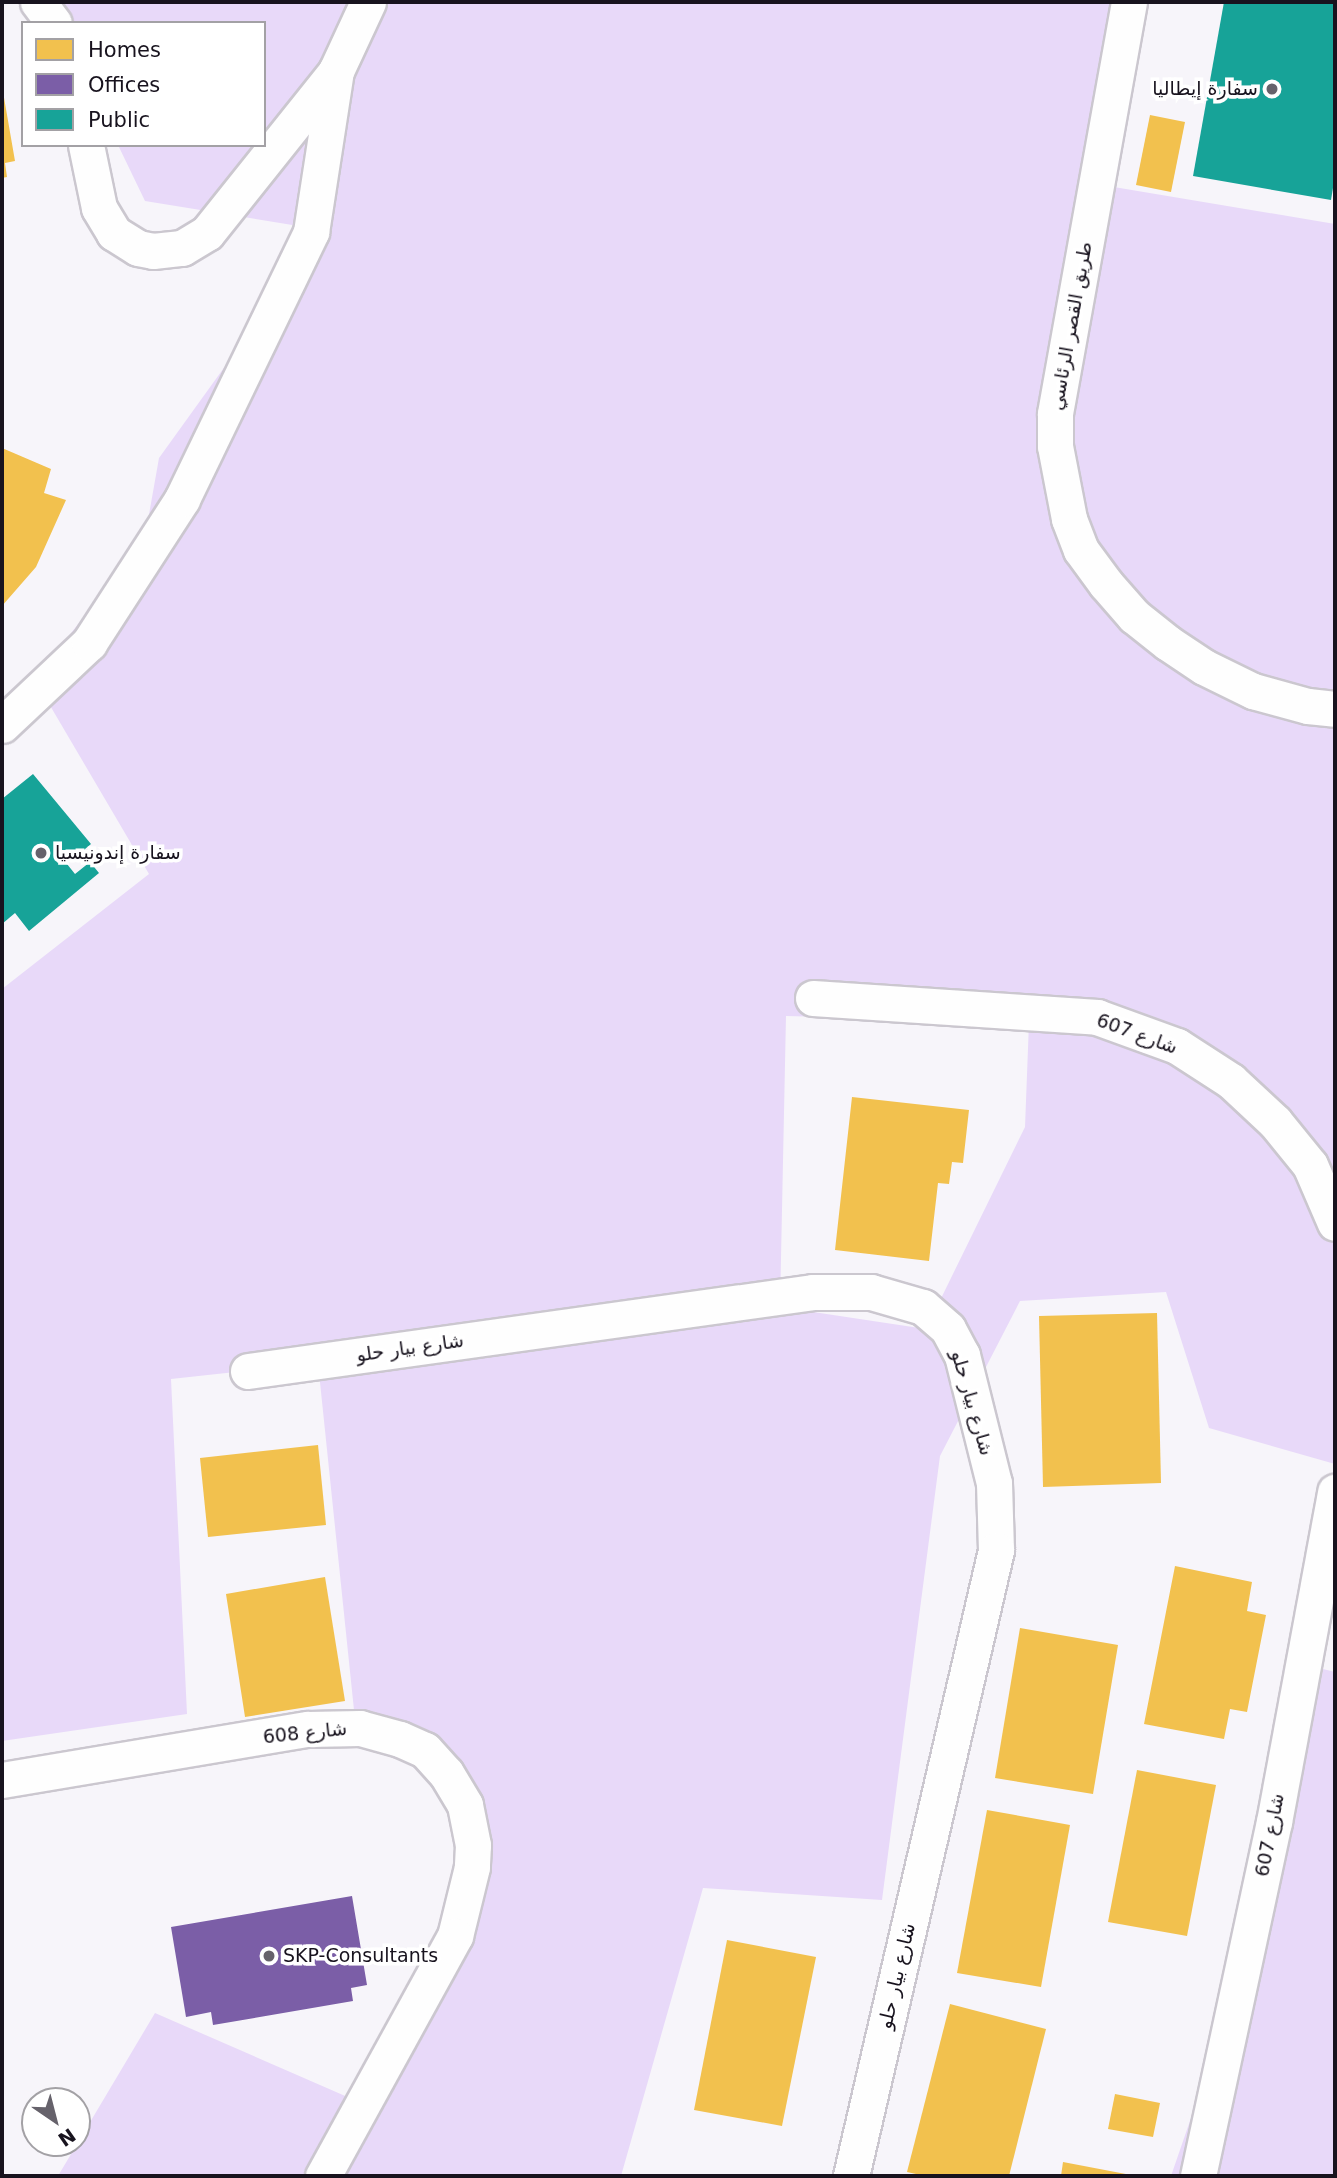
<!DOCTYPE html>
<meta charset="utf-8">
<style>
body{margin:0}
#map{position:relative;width:1337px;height:2178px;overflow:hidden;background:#f7f5fa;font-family:"DejaVu Sans","Noto Naskh Arabic",sans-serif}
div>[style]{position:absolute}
.green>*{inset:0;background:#e8d9f9}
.homes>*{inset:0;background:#f2c14e}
.offices>*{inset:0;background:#7b5ea7}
.public>*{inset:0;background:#17a398}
.roads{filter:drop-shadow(2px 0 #cbc7cf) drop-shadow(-2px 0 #cbc7cf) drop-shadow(0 2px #cbc7cf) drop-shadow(0 -2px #cbc7cf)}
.minor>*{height:35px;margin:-17.5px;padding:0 17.5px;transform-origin:17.5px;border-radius:17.5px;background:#fefefe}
.dots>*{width:19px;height:19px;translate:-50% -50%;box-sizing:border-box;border:4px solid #fff;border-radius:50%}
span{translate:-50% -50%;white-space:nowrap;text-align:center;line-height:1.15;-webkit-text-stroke:7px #fff;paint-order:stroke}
.poi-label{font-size:19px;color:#18131e}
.right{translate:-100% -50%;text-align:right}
.left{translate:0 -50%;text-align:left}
.street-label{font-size:19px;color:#18131e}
.frame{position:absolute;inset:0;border:4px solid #18131e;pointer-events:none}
.legend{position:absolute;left:21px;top:21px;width:245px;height:126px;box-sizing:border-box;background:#fff;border:2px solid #a3a1a5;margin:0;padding:9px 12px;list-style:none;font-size:21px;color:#18131e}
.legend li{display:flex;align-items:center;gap:14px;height:35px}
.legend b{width:35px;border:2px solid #a3a1a5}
.north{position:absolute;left:21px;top:2087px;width:70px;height:70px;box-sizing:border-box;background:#fff;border:2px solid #a3a1a5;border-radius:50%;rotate:145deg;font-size:19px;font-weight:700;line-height:28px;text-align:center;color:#18131e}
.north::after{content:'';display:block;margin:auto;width:24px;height:32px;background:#66626b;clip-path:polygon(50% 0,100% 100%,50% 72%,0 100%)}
</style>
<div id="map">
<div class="green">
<div style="clip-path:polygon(evenodd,49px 2px,1115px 2px,1084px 182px,1335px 224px,1335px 1464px,1209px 1428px,1166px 1292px,1020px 1301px,940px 1456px,882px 1900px,703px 1888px,621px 2176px,58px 2176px,155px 2013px,359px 2102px,481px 1868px,430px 1772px,357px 1739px,318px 1363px,171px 1379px,187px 1714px,2px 1741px,2px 989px,149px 874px,35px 680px,145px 537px,159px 458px,323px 230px,145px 201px,118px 145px,264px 145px,264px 23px,59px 23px,49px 2px,786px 1016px,1029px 1022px,1025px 1127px,926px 1329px,780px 1307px,786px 1016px)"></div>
<div style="clip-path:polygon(1315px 1667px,1335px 1672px,1335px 2176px,1171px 2176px,1203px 2083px)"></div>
</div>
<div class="homes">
<div style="clip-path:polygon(2px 86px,15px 161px,5px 163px,7px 177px,2px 178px)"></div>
<div style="clip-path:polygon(1150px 115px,1185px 122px,1171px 192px,1136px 185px)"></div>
<div style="clip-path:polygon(2px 448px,51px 469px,44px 493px,66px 500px,36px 567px,2px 606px)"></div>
<div style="clip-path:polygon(852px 1097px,969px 1110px,963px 1163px,952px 1162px,949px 1184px,938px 1183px,929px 1261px,835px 1250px)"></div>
<div style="clip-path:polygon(1157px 1313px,1161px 1483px,1043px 1487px,1039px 1316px)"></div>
<div style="clip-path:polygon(318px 1445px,326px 1525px,208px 1537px,200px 1458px)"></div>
<div style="clip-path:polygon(1175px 1566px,1252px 1582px,1247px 1611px,1266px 1615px,1247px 1712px,1230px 1709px,1224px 1739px,1144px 1724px)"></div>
<div style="clip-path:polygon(325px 1577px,345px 1701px,245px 1717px,226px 1594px)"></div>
<div style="clip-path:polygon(1020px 1628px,1118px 1645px,1093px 1794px,995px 1778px)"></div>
<div style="clip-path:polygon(1137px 1770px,1216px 1785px,1187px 1936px,1108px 1922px)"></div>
<div style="clip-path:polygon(987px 1810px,1070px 1825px,1041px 1987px,957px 1973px)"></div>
<div style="clip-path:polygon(727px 1940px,816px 1957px,782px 2126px,694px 2110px)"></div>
<div style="clip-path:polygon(950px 2004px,1046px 2029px,1009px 2176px,925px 2176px,907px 2172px)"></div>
<div style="clip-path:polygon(1115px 2094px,1160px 2103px,1153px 2137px,1108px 2129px)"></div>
<div style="clip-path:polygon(1063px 2162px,1131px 2175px,1131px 2176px,1061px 2176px)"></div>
</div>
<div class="offices">
<div style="clip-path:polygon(352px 1896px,367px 1985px,351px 1988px,353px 2001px,213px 2025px,211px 2012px,186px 2017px,171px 1927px)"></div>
</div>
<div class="public">
<div style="clip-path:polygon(1224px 2px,1335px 2px,1335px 176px,1331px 200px,1193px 176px)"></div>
<div style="clip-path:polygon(33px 774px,91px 844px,67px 864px,75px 874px,90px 862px,99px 873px,29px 931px,15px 913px,2px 924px,2px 799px)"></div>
</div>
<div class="roads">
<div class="minor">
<div style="left:38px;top:2px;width:26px;rotate:53deg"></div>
<div style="left:1129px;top:2px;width:419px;rotate:100.2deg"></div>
<div style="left:1055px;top:414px;width:32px;rotate:90deg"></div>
<div style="left:1055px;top:446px;width:74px;rotate:79.1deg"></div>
<div style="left:1069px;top:519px;width:33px;rotate:69deg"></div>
<div style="left:1081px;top:550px;width:42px;rotate:53.7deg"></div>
<div style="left:1106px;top:584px;width:43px;rotate:48.8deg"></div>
<div style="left:1134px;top:616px;width:43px;rotate:38.5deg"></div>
<div style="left:1168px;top:643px;width:43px;rotate:33.7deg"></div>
<div style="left:1204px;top:667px;width:55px;rotate:26.1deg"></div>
<div style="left:1253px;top:691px;width:57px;rotate:15.3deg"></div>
<div style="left:1308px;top:706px;width:27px;rotate:6deg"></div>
<div style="left:86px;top:145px;width:64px;rotate:78.3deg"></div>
<div style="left:99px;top:208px;width:29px;rotate:59deg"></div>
<div style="left:114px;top:233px;width:28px;rotate:32deg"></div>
<div style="left:138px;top:248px;width:15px;rotate:11deg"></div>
<div style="left:153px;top:251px;width:29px;rotate:-6deg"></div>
<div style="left:182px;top:248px;width:29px;rotate:-31deg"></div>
<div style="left:207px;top:233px;width:203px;rotate:-51.4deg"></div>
<div style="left:2px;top:725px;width:120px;rotate:-43.3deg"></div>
<div style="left:89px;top:643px;width:171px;rotate:-57.1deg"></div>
<div style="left:182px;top:499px;width:297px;rotate:-64.2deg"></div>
<div style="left:311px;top:232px;width:163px;rotate:-81.2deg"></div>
<div style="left:336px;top:71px;width:76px;rotate:-65.1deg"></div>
<div style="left:813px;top:998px;width:285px;rotate:3.8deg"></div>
<div style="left:1097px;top:1017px;width:85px;rotate:19.9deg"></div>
<div style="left:1177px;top:1046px;width:64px;rotate:32.9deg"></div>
<div style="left:1231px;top:1081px;width:60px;rotate:43deg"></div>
<div style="left:1275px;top:1122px;width:55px;rotate:50.9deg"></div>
<div style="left:1310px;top:1165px;width:63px;rotate:66.7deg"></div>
<div style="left:248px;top:1371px;width:570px;rotate:-7.96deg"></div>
<div style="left:813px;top:1292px;width:58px"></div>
<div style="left:871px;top:1292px;width:54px;rotate:16.1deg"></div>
<div style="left:923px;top:1307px;width:33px;rotate:41deg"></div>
<div style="left:948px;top:1329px;width:30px;rotate:62deg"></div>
<div style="left:962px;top:1355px;width:132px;rotate:76deg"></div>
<div style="left:994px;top:1483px;width:67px;rotate:88.3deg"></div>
<div style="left:996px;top:1550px;width:643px;rotate:103.04deg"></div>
<div style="left:2px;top:1780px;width:310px;rotate:-9.5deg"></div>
<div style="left:308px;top:1729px;width:52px;rotate:-1.1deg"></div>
<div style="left:360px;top:1728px;width:41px;rotate:15.4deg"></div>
<div style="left:400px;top:1739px;width:27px;rotate:24deg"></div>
<div style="left:425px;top:1750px;width:31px;rotate:48deg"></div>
<div style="left:446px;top:1773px;width:37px;rotate:59deg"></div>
<div style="left:465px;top:1805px;width:41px;rotate:78.7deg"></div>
<div style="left:473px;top:1845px;width:22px;rotate:93deg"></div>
<div style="left:472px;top:1867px;width:71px;rotate:103.8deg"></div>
<div style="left:455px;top:1936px;width:274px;rotate:118.8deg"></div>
<div style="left:1198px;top:2176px;width:362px;rotate:-77.9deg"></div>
<div style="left:1274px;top:1822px;width:336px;rotate:-79.5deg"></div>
</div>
</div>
<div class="dots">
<div style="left:1272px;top:89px;background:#66626b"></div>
<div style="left:41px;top:853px;background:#66626b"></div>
<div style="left:269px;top:1956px;background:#66626b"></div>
</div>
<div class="poi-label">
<span class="right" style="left:1258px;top:89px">سفارة إيطاليا</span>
<span class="left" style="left:55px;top:853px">سفارة إندونيسيا</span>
<span class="left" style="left:283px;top:1956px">SKP-Consultants</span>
</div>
<div class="street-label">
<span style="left:1071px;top:326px;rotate:-80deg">طريق القصر الرئاسي</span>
<span style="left:1137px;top:1034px;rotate:20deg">شارع 607</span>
<span style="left:410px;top:1348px;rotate:-8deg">شارع بيار حلو</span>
<span style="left:972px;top:1403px;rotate:74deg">شارع بيار حلو</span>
<span style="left:305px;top:1733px;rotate:-6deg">شارع 608</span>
<span style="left:1270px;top:1835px;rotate:-79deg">شارع 607</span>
<span style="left:897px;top:1976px;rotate:-77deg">شارع بيار حلو</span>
</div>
<div class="frame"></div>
<ul class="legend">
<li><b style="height:19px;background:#f2c14e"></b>Homes</li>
<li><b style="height:19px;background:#7b5ea7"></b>Offices</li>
<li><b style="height:19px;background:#17a398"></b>Public</li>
</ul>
<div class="north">N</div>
</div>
